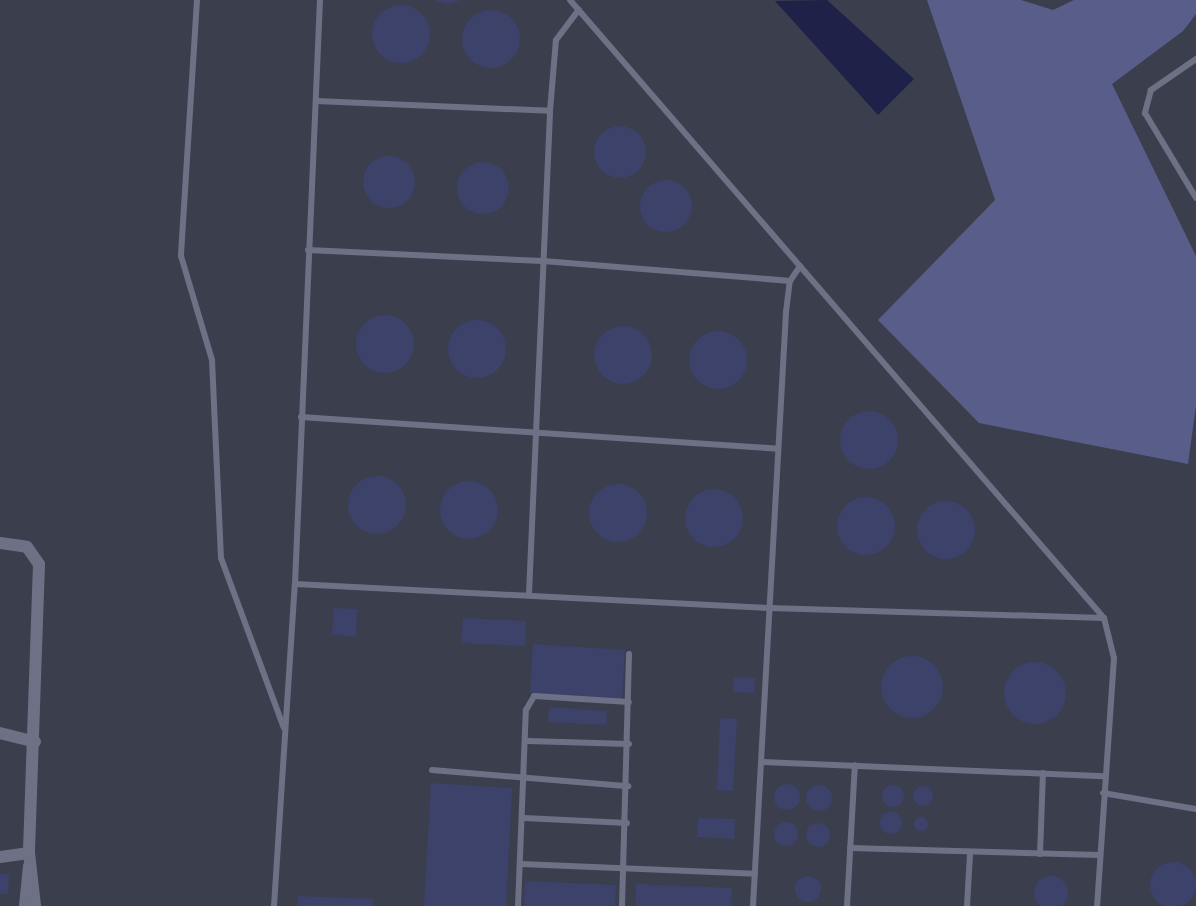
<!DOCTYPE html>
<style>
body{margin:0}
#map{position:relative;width:1196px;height:906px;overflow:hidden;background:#34353e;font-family:"IBM Plex Sans",sans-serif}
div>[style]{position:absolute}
.built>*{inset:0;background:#3b3e4c}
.forest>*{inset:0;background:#585e89}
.water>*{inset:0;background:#1f2248}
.building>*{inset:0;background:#3d426b}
.round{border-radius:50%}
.service>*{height:6px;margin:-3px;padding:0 3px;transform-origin:3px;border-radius:3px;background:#6e7185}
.minor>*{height:12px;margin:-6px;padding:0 6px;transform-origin:6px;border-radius:6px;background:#6e7185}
span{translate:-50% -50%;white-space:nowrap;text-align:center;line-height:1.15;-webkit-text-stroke:4.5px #34353e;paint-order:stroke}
</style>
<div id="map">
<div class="built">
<div style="clip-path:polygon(0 0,1196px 0,1196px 906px,0 906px)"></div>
</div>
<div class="forest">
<div style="clip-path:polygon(927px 0,1021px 0,1053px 10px,1074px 0,1196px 0,1196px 14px,1183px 31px,1112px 84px,1196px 256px,1196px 406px,1188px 464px,979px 423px,878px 320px,995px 200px)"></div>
</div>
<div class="water">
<div style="clip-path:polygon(827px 0,914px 79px,878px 115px,775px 1px)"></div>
</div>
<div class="building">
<div style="clip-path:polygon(433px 0,462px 0,446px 4px)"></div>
<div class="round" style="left:372px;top:5px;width:58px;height:58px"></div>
<div class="round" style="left:462px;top:10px;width:58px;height:58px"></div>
<div class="round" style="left:594px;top:126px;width:52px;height:52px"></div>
<div class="round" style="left:363px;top:156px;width:52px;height:52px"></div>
<div class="round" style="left:457px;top:162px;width:52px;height:52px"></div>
<div class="round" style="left:640px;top:180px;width:52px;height:52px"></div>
<div class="round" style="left:356px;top:315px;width:58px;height:58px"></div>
<div class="round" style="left:448px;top:320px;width:58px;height:58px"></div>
<div class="round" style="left:594px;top:326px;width:58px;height:58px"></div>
<div class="round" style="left:689px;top:331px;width:58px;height:58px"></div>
<div class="round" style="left:840px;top:411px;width:58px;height:58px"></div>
<div class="round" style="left:348px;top:476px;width:58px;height:58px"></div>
<div class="round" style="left:440px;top:481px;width:58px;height:58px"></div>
<div class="round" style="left:589px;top:484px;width:58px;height:58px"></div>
<div class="round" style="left:685px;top:489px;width:58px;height:58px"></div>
<div class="round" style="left:837px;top:497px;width:58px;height:58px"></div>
<div class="round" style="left:917px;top:501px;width:58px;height:58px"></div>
<div style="clip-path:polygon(334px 608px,357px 609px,356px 636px,332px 635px)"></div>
<div style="clip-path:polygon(463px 618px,526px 621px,525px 646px,461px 643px)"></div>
<div style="clip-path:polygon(533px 644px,625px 650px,622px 699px,530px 693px)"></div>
<div class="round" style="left:881px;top:656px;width:62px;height:62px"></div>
<div class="round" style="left:1004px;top:662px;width:62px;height:62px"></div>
<div style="clip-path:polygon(733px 677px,755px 678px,754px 693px,733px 692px)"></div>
<div style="clip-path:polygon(549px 707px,607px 711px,606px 725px,548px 722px)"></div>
<div style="clip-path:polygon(720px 718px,737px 719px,733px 791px,717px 790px)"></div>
<div style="clip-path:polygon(431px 783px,512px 788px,506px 906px,424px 906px)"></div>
<div class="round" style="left:774px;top:784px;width:26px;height:26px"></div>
<div class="round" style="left:806px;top:785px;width:26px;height:26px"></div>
<div class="round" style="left:882px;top:785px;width:22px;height:22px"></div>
<div class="round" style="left:913px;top:786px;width:20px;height:20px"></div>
<div class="round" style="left:880px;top:812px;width:22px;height:22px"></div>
<div class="round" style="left:914px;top:817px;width:14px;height:14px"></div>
<div style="clip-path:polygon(698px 818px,735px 819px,734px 839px,697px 837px)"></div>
<div class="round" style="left:774px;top:822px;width:24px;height:24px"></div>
<div class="round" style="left:806px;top:823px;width:24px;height:24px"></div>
<div class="round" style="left:1150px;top:862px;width:46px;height:46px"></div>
<div style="clip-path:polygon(0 874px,9px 874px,8px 894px,0 894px)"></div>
<div class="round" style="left:1034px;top:876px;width:34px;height:34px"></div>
<div class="round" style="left:795px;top:876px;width:26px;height:26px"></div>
<div style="clip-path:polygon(525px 881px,616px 885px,615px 906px,524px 906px)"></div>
<div style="clip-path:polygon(636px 884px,732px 888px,731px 906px,635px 906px)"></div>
<div style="clip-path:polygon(298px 896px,373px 899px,373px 906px,297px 906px)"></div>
</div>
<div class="service">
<div style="left:197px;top:0;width:256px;rotate:93.6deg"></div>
<div style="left:181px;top:256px;width:109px;rotate:73.4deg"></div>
<div style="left:212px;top:360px;width:198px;rotate:87.4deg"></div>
<div style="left:221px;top:558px;width:181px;rotate:69.7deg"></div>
<div style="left:570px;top:0;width:817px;rotate:49.17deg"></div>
<div style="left:1104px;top:618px;width:41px;rotate:76deg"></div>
<div style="left:1114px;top:658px;width:249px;rotate:93.9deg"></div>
<div style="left:1196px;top:59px;width:55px;rotate:145.4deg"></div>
<div style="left:1151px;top:90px;width:24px;rotate:105deg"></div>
<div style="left:1145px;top:113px;width:99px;rotate:59deg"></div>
<div style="left:316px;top:101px;width:234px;rotate:2.4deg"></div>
<div style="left:308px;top:250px;width:235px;rotate:2.7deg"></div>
<div style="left:543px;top:261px;width:248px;rotate:4.6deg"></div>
<div style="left:301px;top:417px;width:478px;rotate:3.8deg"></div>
<div style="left:295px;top:584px;width:475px;rotate:2.9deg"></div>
<div style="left:769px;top:608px;width:335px;rotate:1.7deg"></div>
<div style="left:529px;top:594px;width:483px;rotate:-87.5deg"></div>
<div style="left:550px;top:111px;width:71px;rotate:-85.2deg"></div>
<div style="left:556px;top:40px;width:38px;rotate:-53deg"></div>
<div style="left:528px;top:741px;width:101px;rotate:1.7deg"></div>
<div style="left:763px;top:762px;width:341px;rotate:2.4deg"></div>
<div style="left:432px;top:770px;width:197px;rotate:4.7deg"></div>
<div style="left:1103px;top:793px;width:94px;rotate:9.8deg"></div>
<div style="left:524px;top:818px;width:103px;rotate:2.8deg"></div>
<div style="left:850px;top:848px;width:250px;rotate:1.6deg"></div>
<div style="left:1040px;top:854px;width:81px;rotate:-87.9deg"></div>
<div style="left:521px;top:864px;width:234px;rotate:2.4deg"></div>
<div style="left:274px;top:906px;width:323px;rotate:-86.3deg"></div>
<div style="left:295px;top:584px;width:585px;rotate:-87.55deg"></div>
<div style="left:518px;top:906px;width:196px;rotate:-87.7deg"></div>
<div style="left:526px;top:710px;width:16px;rotate:-60deg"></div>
<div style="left:534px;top:696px;width:95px;rotate:3.6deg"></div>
<div style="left:622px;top:906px;width:252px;rotate:-88.4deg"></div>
<div style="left:753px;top:906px;width:595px;rotate:-86.82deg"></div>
<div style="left:786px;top:312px;width:31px;rotate:-83deg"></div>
<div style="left:790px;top:281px;width:18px;rotate:-56deg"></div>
<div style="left:847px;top:906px;width:141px;rotate:-86.8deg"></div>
<div style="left:967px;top:906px;width:52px;rotate:-86.7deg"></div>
</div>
<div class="minor">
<div style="left:0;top:543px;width:27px;rotate:8deg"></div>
<div style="left:27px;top:547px;width:21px;rotate:55deg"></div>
<div style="left:39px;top:564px;width:289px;rotate:92deg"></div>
<div style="left:29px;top:853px;width:53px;rotate:83.5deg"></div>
<div style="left:0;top:733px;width:36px;rotate:14deg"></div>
<div style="left:0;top:857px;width:29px;rotate:-8deg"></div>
<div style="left:25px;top:906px;width:40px;rotate:-84.3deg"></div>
</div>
</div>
